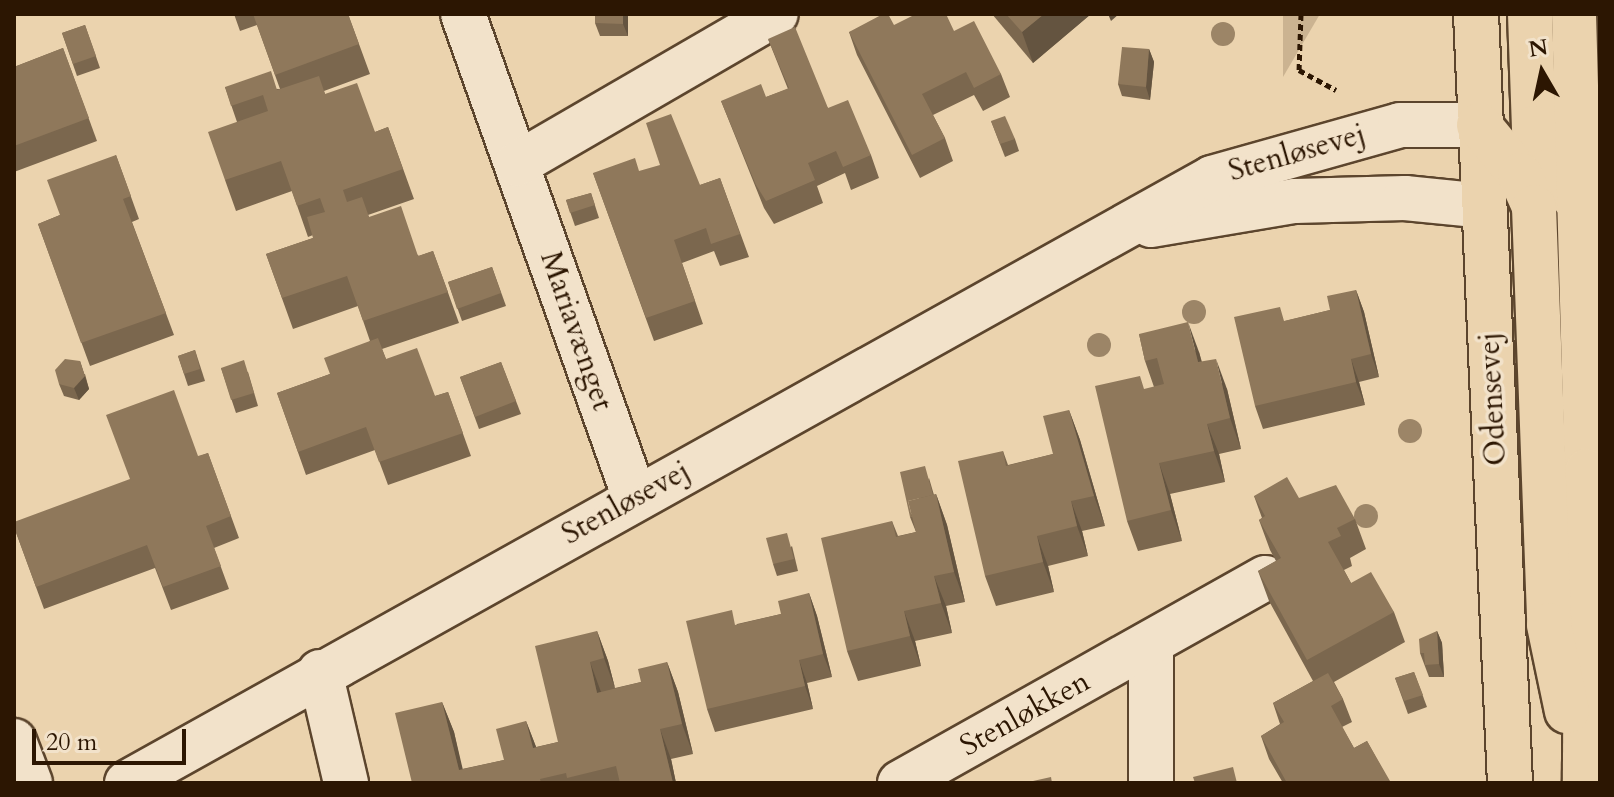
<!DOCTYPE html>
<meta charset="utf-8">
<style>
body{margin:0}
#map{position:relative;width:1614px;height:797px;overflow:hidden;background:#ebd3ae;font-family:Cardo,serif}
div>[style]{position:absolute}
.green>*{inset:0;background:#cbb391}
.path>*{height:5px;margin-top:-2.5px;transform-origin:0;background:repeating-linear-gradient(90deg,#2c1602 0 6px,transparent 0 10px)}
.roads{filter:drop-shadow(2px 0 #5c452d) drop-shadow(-2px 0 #5c452d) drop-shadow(0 2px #5c452d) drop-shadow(0 -2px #5c452d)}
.minor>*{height:44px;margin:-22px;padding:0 22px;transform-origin:22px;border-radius:22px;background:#f2e2ca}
.major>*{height:44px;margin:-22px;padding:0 22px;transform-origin:22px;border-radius:22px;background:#ebd3ae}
.trees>*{width:24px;height:24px;margin:-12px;border-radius:50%;background:#9c8567}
.wall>*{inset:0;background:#7b674e}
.shaded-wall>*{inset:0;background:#645440}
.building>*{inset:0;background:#8f785b}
span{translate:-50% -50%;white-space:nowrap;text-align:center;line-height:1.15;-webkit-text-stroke:7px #f2e2ca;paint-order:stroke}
.street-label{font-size:30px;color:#2c1602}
.frame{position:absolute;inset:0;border:16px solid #2c1602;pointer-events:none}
.north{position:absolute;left:1502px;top:32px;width:80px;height:80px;-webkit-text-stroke:6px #f2e2ca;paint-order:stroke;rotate:351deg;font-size:22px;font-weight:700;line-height:32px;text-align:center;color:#2c1602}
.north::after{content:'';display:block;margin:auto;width:28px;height:36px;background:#2c1602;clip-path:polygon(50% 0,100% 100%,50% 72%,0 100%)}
.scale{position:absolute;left:32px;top:729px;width:154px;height:36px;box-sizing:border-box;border:4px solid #2c1602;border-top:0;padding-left:10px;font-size:24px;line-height:28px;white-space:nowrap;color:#2c1602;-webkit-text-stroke:6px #f2e2ca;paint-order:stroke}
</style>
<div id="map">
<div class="green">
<div style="clip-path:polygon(1283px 14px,1320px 14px,1283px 77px)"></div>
</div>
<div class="path">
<div style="left:1301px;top:14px;width:56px;rotate:92deg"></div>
<div style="left:1299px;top:70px;width:42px;rotate:28.4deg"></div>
</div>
<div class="roads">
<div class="minor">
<div style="left:463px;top:14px;width:514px;rotate:70.44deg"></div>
<div style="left:517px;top:164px;width:299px;rotate:-30.1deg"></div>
<div style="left:1151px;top:225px;width:146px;rotate:-9.5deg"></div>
<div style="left:1295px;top:201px;width:110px;rotate:-1.6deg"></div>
<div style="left:1405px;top:198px;width:79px;rotate:5.8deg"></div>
<div style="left:1151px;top:644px;width:139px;rotate:90deg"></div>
<div style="left:320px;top:672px;width:114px;rotate:76.8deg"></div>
<div style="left:14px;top:741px;width:45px;rotate:69.1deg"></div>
<div style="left:127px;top:783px;width:1242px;rotate:-29.14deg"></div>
<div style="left:1212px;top:178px;width:195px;rotate:-15.7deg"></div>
<div style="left:1400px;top:125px;width:79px"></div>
<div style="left:900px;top:783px;width:419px;rotate:-29.3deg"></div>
</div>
<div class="major">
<div style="left:1476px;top:14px;width:770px;rotate:87.47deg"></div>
<div style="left:1530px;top:14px;width:114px;rotate:88deg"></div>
<div style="left:1534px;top:128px;width:45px;rotate:68deg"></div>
<div style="left:1551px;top:170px;width:48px;rotate:50deg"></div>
<div style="left:1574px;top:14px;width:457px;rotate:88.4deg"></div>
<div style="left:1587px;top:471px;width:312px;rotate:90.4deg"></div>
<div style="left:1479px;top:125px;width:65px;rotate:50.6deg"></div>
<div style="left:1520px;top:175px;width:35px;rotate:66deg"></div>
<div style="left:1534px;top:207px;width:418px;rotate:87.9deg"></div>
<div style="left:1549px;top:625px;width:88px;rotate:78.2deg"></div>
</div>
</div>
<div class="trees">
<div style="left:1223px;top:34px"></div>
<div style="left:1194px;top:312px"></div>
<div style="left:1099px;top:345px"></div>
<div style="left:1410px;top:431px"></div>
<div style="left:1366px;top:516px"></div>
</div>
<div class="wall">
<div style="clip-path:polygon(234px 14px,348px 14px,370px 74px,324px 91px,325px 94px,375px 132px,388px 127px,414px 199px,368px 215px,369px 217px,419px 256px,433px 251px,459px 323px,382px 349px,386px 359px,435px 396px,448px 392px,471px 456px,388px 485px,375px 450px,306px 475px,277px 393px,330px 374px,370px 341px,358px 306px,293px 329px,266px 254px,313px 238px,313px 235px,308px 237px,292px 191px,236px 211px,225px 180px,237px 122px,225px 87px,280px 89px,257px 25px,240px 31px)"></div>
<div style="clip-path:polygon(595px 14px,628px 14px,628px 36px,600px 36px,595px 23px)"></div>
<div style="clip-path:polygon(992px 14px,1091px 14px,1033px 63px)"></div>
<div style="clip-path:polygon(85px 25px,100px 68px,77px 76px,62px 33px)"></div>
<div style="clip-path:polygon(894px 25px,954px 31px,1001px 74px,1010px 97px,983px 111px,974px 95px,933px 115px,945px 138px,953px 161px,920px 178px,857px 55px,849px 32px)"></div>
<div style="clip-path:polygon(768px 39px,828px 108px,871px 155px,879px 178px,851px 190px,845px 173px,817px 186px,823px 203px,774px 224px,764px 208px,721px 101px,766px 97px,788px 89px)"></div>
<div style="clip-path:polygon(63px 48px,97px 141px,14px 172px,14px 67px)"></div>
<div style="clip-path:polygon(1149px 49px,1154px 62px,1150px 100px,1122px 96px,1118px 84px)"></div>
<div style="clip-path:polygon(991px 121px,1015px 139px,1019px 151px,1005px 157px)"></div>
<div style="clip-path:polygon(116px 155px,139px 219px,132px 222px,174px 335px,90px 366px,38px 224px,60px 215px)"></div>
<div style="clip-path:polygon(640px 171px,700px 185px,720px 178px,749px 257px,720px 266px,714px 251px,682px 263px,703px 324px,654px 341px,593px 173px)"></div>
<div style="clip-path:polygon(591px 193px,599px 218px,575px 226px,566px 200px)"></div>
<div style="clip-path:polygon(492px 267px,506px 306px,462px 321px,448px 282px)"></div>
<div style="clip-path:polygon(1356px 290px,1364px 312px,1379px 377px,1359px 382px,1365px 405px,1263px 429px,1255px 406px,1285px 321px,1330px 310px)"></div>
<div style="clip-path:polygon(1139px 334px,1199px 352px,1202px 362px,1227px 389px,1241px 449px,1219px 454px,1225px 482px,1170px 494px,1182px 541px,1138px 551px,1127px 521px,1154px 387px,1145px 361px)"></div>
<div style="clip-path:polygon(195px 350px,205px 381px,188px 386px,178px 356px)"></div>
<div style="clip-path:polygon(501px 362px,521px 414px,479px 429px,460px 377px)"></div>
<div style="clip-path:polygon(221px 368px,248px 372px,258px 406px,236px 413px)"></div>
<div style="clip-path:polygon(85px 374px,89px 389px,79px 400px,64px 396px,59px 384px)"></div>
<div style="clip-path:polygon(1069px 410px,1080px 440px,1105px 526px,1082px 531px,1088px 556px,1048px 566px,1054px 592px,996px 606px,985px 576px,1003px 451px,1008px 465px,1053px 454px)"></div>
<div style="clip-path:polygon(208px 453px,239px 538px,214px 548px,229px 589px,171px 610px,155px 568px,44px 609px,14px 527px)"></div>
<div style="clip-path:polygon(929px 478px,934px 495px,936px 494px,947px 525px,965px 602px,946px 606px,952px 633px,915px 641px,921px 666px,858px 681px,847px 651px,892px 521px,898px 536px,916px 532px,910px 517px)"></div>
<div style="clip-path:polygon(1254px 496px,1299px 498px,1355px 519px,1366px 549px,1350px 558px,1352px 566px,1344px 570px,1351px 583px,1394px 612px,1405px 642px,1334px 682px,1343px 699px,1352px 722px,1342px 727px,1354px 748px,1367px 741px,1390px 783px,1283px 783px,1269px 759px,1261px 736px,1280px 724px,1273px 703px,1313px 681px,1269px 601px,1258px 571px,1276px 561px,1270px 550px,1259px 520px,1262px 518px)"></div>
<div style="clip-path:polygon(792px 546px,798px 571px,777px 576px,773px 564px)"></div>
<div style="clip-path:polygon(809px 593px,817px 616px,832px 677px,807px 683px,813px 709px,715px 732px,707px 709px,737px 624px,781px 614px)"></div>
<div style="clip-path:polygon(597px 631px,608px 661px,615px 688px,641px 682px,667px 662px,678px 692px,693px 754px,671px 759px,676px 783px,412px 783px,442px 702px,454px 732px,462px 769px,504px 760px,526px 721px,536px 747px,558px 742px)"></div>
<div style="clip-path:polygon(1437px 631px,1442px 643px,1444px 677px,1429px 677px,1420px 653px)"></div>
<div style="clip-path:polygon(1414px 672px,1427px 707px,1408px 714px,1395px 678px)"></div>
</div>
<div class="shaded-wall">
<div style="clip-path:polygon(623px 14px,628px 14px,628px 36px,623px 24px)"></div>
<div style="clip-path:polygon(1044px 14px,1091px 14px,1033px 63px,1022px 32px)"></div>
<div style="clip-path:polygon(1108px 14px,1119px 14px,1111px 21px)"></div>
<div style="clip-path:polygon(1149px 49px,1154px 62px,1150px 100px,1146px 87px)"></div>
<div style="clip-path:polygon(1356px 290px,1364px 312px,1379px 377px,1371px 354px)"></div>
<div style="clip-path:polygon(1188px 322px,1199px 352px,1209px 393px,1198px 362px)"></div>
<div style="clip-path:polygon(1216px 359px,1227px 389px,1241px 449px,1230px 418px)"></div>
<div style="clip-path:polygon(1351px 359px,1359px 382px,1365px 405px,1356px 382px)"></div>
<div style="clip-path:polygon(80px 361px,89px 389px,79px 400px,74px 388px)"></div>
<div style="clip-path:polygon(1069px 410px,1080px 440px,1105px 526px,1094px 496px)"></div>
<div style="clip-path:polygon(1207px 424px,1219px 454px,1225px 482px,1214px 451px)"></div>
<div style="clip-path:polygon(1159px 463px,1170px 494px,1182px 541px,1171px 510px)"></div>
<div style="clip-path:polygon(936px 494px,947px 525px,965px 602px,954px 572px)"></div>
<div style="clip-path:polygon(1071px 501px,1082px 531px,1088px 556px,1077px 526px)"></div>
<div style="clip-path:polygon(1037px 536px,1048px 566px,1054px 592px,1043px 562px)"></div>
<div style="clip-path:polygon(934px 576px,946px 606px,952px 633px,941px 603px)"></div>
<div style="clip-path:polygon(809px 593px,817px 616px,832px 677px,823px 654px)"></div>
<div style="clip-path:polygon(904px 611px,915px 641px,921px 666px,910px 636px)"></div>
<div style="clip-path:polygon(597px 631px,608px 661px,615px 688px,604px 658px)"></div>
<div style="clip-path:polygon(1437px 631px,1442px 643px,1444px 677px,1439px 664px)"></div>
<div style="clip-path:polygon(799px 660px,807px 683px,813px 709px,805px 686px)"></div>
<div style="clip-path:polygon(590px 662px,601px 692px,597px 693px)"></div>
<div style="clip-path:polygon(667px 662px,678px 692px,693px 754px,682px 724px)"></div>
<div style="clip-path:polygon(442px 702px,454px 732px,466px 783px,459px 770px)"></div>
<div style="clip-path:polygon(526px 721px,538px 752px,533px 748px)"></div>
<div style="clip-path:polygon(660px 729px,671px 759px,676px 783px,673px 783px)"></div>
</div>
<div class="building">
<div style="clip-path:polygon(253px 14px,348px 14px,359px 44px,275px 75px)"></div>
<div style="clip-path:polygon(595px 14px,623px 14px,623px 24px,595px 23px)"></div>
<div style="clip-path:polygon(883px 14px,888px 14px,894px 25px,916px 14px,946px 14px,954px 31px,974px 21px,1001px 74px,974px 88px,966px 72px,922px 94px,945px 138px,912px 155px,849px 32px)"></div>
<div style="clip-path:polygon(1006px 14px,1044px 14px,1022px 32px)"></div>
<div style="clip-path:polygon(85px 25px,96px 56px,73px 64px,62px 33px)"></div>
<div style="clip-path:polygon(795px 27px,828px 108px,848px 100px,871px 155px,843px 167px,836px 151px,808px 163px,815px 180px,766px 201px,756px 185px,721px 101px,761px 84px,766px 97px,789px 88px,768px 39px)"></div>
<div style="clip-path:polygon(1122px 47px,1149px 49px,1146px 87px,1118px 84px)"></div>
<div style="clip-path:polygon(63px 48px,89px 118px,14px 146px,14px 67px)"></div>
<div style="clip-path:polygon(271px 71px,277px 90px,319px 76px,325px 94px,357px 83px,375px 132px,388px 127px,403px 169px,343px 190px,347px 202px,362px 197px,369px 217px,401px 206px,418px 256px,433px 251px,448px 292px,363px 321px,347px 276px,282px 298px,266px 254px,313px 238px,307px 217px,325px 212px,320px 198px,297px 206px,281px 161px,225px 180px,208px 132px,268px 111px,263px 95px,231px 106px,225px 87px)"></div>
<div style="clip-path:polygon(671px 114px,700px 185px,720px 178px,740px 234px,711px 244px,706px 228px,674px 240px,695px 301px,646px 318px,593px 173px,635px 158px,639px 171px,660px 165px,646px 123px)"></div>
<div style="clip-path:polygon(1005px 116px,1015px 139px,1000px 144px,991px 121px)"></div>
<div style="clip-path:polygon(116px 155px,131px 196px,123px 199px,166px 313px,81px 343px,38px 224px,60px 215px,47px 180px)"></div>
<div style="clip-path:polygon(591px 193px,595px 205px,570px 213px,566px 200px)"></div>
<div style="clip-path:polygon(492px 267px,501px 293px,457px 309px,448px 282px)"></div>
<div style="clip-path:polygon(1356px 290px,1371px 354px,1351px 359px,1356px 382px,1255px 406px,1234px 317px,1280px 307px,1284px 321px,1330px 310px,1327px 296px)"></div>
<div style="clip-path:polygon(1188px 322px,1198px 362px,1216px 359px,1230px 418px,1207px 424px,1214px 451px,1159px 463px,1171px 510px,1127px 521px,1095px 386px,1140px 376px,1144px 389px,1164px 384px,1157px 358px,1145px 361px,1139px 334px)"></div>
<div style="clip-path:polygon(378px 338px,386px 359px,417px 348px,435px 396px,448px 392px,463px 433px,379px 462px,366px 427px,298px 452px,277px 393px,330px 374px,324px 358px)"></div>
<div style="clip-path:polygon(195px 350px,200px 369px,184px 374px,178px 356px)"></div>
<div style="clip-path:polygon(65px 359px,80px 361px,85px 376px,74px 388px,59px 384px,55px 370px)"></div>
<div style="clip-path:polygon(244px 360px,254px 393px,231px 400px,221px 368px)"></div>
<div style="clip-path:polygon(501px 362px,516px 401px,475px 417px,460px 377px)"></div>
<div style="clip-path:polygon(174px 390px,198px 456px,208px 453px,231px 516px,206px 526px,221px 566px,163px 587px,147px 545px,36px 587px,14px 527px,14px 522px,130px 479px,106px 415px)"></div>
<div style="clip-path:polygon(1069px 410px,1094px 496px,1071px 501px,1077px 526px,1037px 536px,1043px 562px,985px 576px,958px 461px,1003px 451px,1006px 466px,1053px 454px,1043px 416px)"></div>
<div style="clip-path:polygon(925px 466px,933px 495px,908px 501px,912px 517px,910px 517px,900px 472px)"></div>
<div style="clip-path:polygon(1287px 477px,1299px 498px,1336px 485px,1355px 519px,1337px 528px,1341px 536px,1328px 542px,1351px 583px,1371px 572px,1394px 612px,1307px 660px,1258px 571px,1281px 558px,1259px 520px,1265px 516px,1254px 496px)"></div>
<div style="clip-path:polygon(936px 494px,954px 572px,934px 576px,941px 603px,904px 611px,910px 636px,847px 651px,821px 538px,892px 521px,896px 537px,916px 532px,908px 501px)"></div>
<div style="clip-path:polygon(787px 533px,794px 559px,773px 564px,766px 538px)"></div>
<div style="clip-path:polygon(809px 593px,823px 654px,799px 660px,805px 686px,707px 709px,686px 621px,732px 610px,735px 625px,781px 614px,778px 601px)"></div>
<div style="clip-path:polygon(597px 631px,604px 658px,590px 662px,597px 693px,641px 682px,638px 669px,667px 662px,682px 724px,660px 729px,673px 783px,620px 783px,616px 766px,567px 778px,566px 773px,540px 779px,541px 783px,412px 783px,395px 713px,442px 702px,459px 770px,504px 760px,496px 729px,526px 721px,533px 748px,558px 742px,535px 646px)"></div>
<div style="clip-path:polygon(1437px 631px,1439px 664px,1425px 665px,1424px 653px,1420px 653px,1419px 639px)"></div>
<div style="clip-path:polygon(1414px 672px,1423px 695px,1404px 701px,1395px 678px)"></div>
<div style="clip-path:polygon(1328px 673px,1343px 699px,1331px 706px,1354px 748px,1367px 741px,1390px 781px,1385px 783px,1287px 783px,1261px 736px,1284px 722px,1273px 703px)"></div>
<div style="clip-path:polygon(1233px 767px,1237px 783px,1195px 783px,1193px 777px)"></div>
<div style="clip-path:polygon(1051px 777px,1052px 783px,1024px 783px)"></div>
</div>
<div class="street-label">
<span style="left:1297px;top:153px;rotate:-16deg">Stenløsevej</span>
<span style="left:576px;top:331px;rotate:71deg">Mariavænget</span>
<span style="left:1493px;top:399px;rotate:-93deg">Odensevej</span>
<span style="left:626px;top:503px;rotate:-29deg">Stenløsevej</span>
<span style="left:1025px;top:714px;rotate:-29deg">Stenløkken</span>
</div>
<div class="frame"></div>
<div class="north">N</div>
<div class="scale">20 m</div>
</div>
